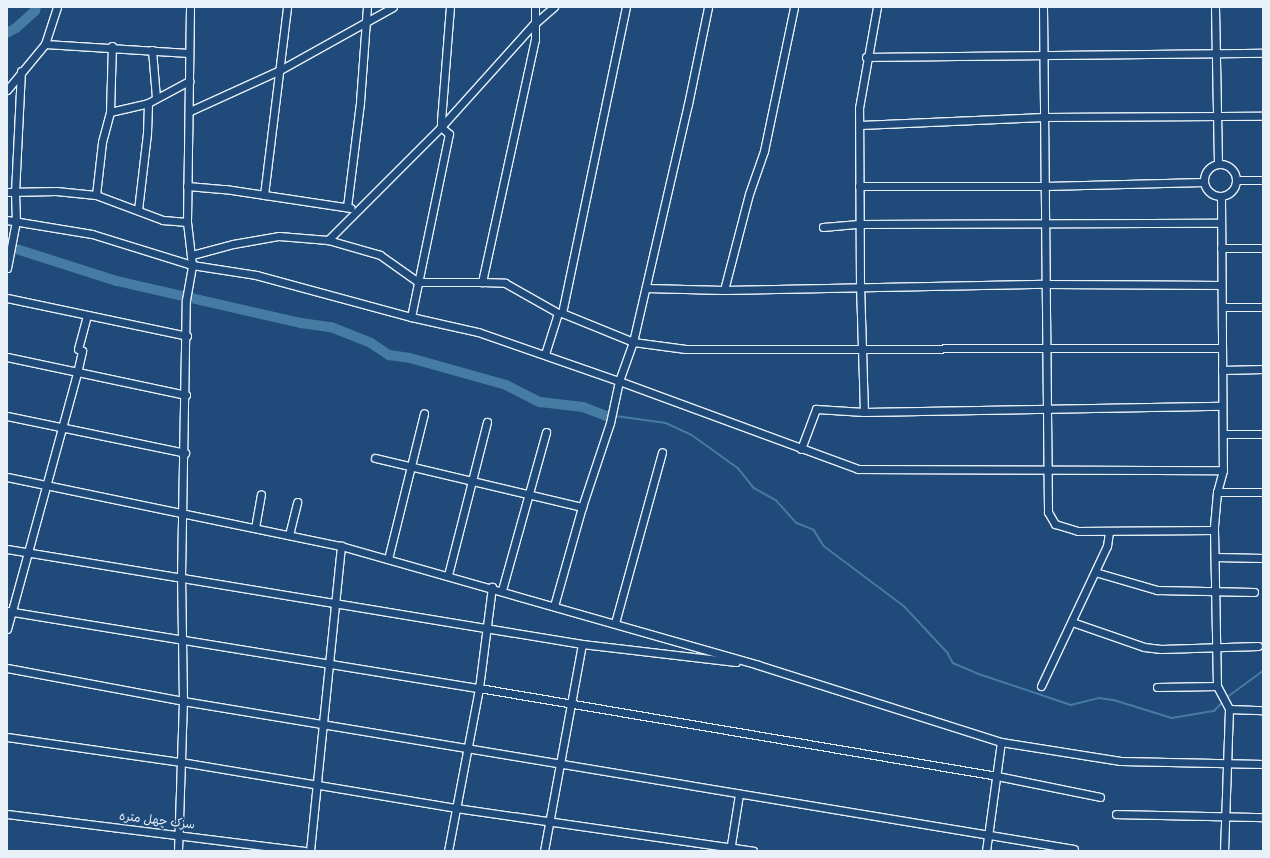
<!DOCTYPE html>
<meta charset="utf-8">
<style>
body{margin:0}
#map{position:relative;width:1270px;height:858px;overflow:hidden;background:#1f4a7a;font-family:Sriracha,"Playpen Sans Arabic",sans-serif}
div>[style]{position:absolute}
.stream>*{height:1.5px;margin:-0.75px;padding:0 0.75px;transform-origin:0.75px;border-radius:0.75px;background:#467ba3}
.river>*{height:10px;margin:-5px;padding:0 5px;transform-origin:5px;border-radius:5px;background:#467ba3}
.roads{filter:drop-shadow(1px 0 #e8f1f8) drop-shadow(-1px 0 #e8f1f8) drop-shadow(0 1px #e8f1f8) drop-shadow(0 -1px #e8f1f8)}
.minor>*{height:7px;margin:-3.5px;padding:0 3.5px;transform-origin:3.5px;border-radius:3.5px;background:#1f4a7a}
.minor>.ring{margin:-3.5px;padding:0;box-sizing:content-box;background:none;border:7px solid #1f4a7a;border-radius:50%}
span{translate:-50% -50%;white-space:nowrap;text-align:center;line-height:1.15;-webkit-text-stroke:3.5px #1f4a7a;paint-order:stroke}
.street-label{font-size:12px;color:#e8f1f8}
.frame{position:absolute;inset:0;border:8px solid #e8f1f8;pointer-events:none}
</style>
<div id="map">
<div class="stream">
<div style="left:616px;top:416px;width:50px;rotate:8deg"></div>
<div style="left:666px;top:423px;width:29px;rotate:25deg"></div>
<div style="left:692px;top:435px;width:57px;rotate:35.7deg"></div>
<div style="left:738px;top:468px;width:26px;rotate:51deg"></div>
<div style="left:754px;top:488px;width:25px;rotate:29deg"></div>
<div style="left:776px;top:500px;width:31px;rotate:48deg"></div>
<div style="left:797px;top:523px;width:18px;rotate:22deg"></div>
<div style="left:814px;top:530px;width:19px;rotate:58deg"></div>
<div style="left:824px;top:546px;width:100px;rotate:36.9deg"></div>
<div style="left:904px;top:606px;width:64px;rotate:46.9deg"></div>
<div style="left:948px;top:653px;width:11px;rotate:63deg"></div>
<div style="left:953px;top:663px;width:25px;rotate:23deg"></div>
<div style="left:976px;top:673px;width:100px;rotate:18.6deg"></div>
<div style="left:1071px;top:705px;width:29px;rotate:-14deg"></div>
<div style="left:1099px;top:698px;width:15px;rotate:8deg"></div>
<div style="left:1114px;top:700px;width:61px;rotate:17.2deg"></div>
<div style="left:1172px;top:718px;width:43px;rotate:-9.5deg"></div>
<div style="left:1214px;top:711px;width:11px;rotate:-45deg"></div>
<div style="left:1226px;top:698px;width:46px;rotate:-36.1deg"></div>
</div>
<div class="river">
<div style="left:7px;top:33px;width:10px;rotate:-29deg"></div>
<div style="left:16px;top:28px;width:25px;rotate:-42deg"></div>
<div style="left:35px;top:11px;width:4px;rotate:-76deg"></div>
<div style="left:7px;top:246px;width:115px;rotate:17.7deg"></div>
<div style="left:117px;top:281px;width:189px;rotate:12.9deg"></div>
<div style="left:301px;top:323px;width:30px;rotate:8deg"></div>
<div style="left:331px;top:327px;width:43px;rotate:21.8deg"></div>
<div style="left:371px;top:343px;width:22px;rotate:34deg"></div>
<div style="left:389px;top:355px;width:21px;rotate:8deg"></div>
<div style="left:410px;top:358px;width:100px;rotate:15.7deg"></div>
<div style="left:506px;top:385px;width:38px;rotate:27deg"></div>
<div style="left:540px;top:402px;width:43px;rotate:6.6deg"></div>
<div style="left:583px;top:407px;width:26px;rotate:21deg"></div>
</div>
<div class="roads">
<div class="minor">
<div style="left:535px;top:7px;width:32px;rotate:90deg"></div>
<div style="left:535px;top:39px;width:249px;rotate:102.3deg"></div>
<div style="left:482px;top:282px;width:23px;rotate:2deg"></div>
<div style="left:505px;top:283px;width:61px;rotate:29.5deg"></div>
<div style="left:1043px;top:7px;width:505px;rotate:89.43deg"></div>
<div style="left:1048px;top:512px;width:14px;rotate:60deg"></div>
<div style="left:1055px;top:524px;width:24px;rotate:17deg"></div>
<div style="left:1078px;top:531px;width:136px;rotate:-0.4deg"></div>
<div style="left:1215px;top:7px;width:157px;rotate:88.9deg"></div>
<div style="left:45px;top:44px;width:144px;rotate:3.6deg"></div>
<div style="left:152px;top:50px;width:48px;rotate:85.2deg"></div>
<div style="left:866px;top:57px;width:397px;rotate:-0.6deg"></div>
<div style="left:7px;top:90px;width:60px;rotate:-50.4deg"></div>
<div style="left:45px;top:44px;width:39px;rotate:-72deg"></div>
<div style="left:190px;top:111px;width:99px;rotate:-24.5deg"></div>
<div style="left:280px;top:70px;width:129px;rotate:-29.1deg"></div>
<div style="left:110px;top:112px;width:39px;rotate:-13deg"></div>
<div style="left:148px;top:103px;width:47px;rotate:-28.2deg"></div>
<div style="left:860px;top:125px;width:184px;rotate:-2.5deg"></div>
<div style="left:1044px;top:117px;width:219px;rotate:-0.3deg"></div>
<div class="ring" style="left:1204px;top:164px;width:25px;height:25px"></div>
<div style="left:1236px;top:180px;width:27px"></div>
<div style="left:187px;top:186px;width:38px;rotate:5deg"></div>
<div style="left:225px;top:189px;width:127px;rotate:8.6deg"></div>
<div style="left:859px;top:186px;width:186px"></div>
<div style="left:1045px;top:186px;width:159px;rotate:-1.4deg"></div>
<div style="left:7px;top:192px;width:49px;rotate:-1.2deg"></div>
<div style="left:56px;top:191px;width:40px;rotate:5.7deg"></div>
<div style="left:96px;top:195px;width:72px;rotate:20.5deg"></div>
<div style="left:163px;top:220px;width:24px;rotate:5deg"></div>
<div style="left:96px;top:195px;width:53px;rotate:-83.5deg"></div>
<div style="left:102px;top:142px;width:31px;rotate:-75deg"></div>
<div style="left:110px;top:112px;width:66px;rotate:-88.3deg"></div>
<div style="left:264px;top:195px;width:189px;rotate:-83deg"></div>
<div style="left:1221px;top:196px;width:274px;rotate:89.6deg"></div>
<div style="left:1223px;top:470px;width:23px;rotate:105deg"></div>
<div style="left:1217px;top:492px;width:38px;rotate:95deg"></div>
<div style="left:1214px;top:530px;width:156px;rotate:88.9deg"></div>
<div style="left:1217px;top:686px;width:26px;rotate:62deg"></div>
<div style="left:1229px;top:709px;width:142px;rotate:92deg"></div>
<div style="left:347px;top:207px;width:106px;rotate:-82.9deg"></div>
<div style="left:360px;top:102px;width:95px;rotate:-85.8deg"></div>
<div style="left:138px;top:210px;width:78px;rotate:-83.3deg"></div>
<div style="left:147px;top:133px;width:30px;rotate:-88deg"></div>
<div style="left:7px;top:220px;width:86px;rotate:9.4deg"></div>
<div style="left:92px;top:234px;width:105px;rotate:17.2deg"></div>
<div style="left:192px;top:265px;width:65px;rotate:8.9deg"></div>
<div style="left:256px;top:275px;width:161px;rotate:15.2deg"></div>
<div style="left:411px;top:317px;width:69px;rotate:12.6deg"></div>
<div style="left:478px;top:332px;width:149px;rotate:19.2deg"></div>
<div style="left:619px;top:381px;width:255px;rotate:20.2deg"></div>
<div style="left:858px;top:469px;width:365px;rotate:0.2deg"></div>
<div style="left:823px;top:227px;width:36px;rotate:-5deg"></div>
<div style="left:859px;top:224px;width:362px;rotate:-0.2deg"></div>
<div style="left:328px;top:240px;width:54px;rotate:16.1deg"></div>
<div style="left:380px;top:255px;width:47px;rotate:35.4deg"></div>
<div style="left:418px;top:282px;width:64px"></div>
<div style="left:1221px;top:248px;width:42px"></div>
<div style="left:192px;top:255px;width:42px;rotate:-15deg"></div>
<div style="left:233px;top:244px;width:47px;rotate:-9.9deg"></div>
<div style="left:279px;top:236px;width:49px;rotate:4.7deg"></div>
<div style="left:328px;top:240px;width:160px;rotate:-45deg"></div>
<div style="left:441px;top:127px;width:137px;rotate:-48deg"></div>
<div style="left:533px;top:25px;width:28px;rotate:-41deg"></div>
<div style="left:7px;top:268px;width:48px;rotate:-79.2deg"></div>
<div style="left:16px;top:221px;width:28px;rotate:-92deg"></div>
<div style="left:15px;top:193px;width:122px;rotate:-87.2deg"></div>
<div style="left:646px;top:288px;width:78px;rotate:1.5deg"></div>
<div style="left:724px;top:290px;width:322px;rotate:-1.1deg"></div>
<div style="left:1046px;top:284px;width:175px;rotate:0.3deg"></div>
<div style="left:724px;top:290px;width:99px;rotate:-75.4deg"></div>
<div style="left:749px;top:194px;width:46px;rotate:-70.8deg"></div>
<div style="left:764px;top:151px;width:147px;rotate:-78.2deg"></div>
<div style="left:7px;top:298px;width:184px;rotate:11.9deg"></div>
<div style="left:1222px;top:307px;width:41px"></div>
<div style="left:562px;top:313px;width:77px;rotate:22.2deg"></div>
<div style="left:633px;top:342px;width:53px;rotate:7.5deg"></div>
<div style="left:686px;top:349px;width:536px;rotate:-0.11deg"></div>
<div style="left:411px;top:317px;width:187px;rotate:-78.3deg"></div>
<div style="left:449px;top:134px;width:11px;rotate:-139deg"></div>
<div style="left:441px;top:127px;width:6px;rotate:-90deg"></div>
<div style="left:441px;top:121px;width:114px;rotate:-85.5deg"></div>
<div style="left:545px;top:354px;width:43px;rotate:-72.4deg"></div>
<div style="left:558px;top:313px;width:4px"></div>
<div style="left:562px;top:313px;width:313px;rotate:-78.2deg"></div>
<div style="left:7px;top:357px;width:183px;rotate:12deg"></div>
<div style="left:1222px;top:370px;width:41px;rotate:-1.4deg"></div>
<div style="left:864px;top:412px;width:125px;rotate:-91.8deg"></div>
<div style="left:860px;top:287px;width:179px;rotate:-90.3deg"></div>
<div style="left:859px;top:108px;width:103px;rotate:-79.9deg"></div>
<div style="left:7px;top:416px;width:182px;rotate:11.7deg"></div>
<div style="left:1223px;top:434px;width:40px"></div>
<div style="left:801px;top:449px;width:43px;rotate:-69.4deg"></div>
<div style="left:816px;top:409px;width:48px;rotate:3.6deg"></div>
<div style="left:864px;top:412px;width:358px;rotate:-1deg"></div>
<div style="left:375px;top:458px;width:213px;rotate:13.3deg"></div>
<div style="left:7px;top:477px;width:341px;rotate:11.7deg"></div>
<div style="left:341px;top:546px;width:434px;rotate:15.9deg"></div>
<div style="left:758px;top:665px;width:255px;rotate:17.6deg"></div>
<div style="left:1001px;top:742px;width:121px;rotate:9deg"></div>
<div style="left:1121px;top:761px;width:142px;rotate:1.2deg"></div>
<div style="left:1217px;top:492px;width:46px"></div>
<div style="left:255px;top:528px;width:34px;rotate:-80deg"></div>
<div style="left:289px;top:535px;width:34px;rotate:-76deg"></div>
<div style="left:7px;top:549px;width:583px;rotate:9.38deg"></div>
<div style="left:582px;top:644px;width:155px;rotate:6.7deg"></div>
<div style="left:1215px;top:557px;width:48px;rotate:1.2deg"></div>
<div style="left:388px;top:559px;width:150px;rotate:-76.1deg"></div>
<div style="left:1095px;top:572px;width:65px;rotate:16.2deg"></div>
<div style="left:1157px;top:590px;width:97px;rotate:1.2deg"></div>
<div style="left:448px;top:575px;width:158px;rotate:-75.7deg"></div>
<div style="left:502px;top:590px;width:164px;rotate:-74.4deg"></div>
<div style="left:554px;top:606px;width:103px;rotate:-74.2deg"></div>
<div style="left:582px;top:507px;width:89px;rotate:-71.6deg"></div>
<div style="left:610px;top:423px;width:43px;rotate:-77.9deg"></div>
<div style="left:619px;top:381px;width:41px;rotate:-70.3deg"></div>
<div style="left:633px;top:342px;width:244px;rotate:-77deg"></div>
<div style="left:688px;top:104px;width:99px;rotate:-78.3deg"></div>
<div style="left:7px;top:611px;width:478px;rotate:9.3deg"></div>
<div style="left:479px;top:688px;width:525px;rotate:9.64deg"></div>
<div style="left:997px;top:776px;width:105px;rotate:11.5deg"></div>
<div style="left:1072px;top:622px;width:76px;rotate:19.1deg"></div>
<div style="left:1144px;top:647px;width:17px;rotate:7deg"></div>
<div style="left:1161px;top:649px;width:97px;rotate:-1.8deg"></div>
<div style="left:615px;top:623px;width:177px;rotate:-74.6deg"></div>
<div style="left:7px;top:629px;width:265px;rotate:-74.7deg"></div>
<div style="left:77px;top:373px;width:23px;rotate:-77deg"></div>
<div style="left:82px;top:351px;width:4px;rotate:-153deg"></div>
<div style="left:78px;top:349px;width:34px;rotate:-75deg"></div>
<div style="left:7px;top:668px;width:179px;rotate:10.6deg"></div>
<div style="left:183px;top:701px;width:903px;rotate:9.43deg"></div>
<div style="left:1041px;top:686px;width:155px;rotate:-64.8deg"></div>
<div style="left:1107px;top:546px;width:15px;rotate:-82deg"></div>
<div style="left:1157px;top:687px;width:60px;rotate:-1deg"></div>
<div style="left:1229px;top:709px;width:34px;rotate:2deg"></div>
<div style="left:7px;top:737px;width:176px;rotate:8.2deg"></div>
<div style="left:181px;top:762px;width:279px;rotate:9.5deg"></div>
<div style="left:456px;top:808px;width:300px;rotate:8.2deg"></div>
<div style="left:7px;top:814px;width:300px;rotate:7.1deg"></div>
<div style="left:1116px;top:814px;width:147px;rotate:1.2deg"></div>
<div style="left:178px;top:851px;width:150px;rotate:-88.1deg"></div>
<div style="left:183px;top:701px;width:124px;rotate:-90.9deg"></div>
<div style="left:181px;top:577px;width:277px;rotate:-89deg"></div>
<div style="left:186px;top:300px;width:36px;rotate:-80deg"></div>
<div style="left:192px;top:265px;width:43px;rotate:-96.6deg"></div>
<div style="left:187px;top:222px;width:215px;rotate:-89.2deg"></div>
<div style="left:310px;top:851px;width:307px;rotate:-84.2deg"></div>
<div style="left:448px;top:851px;width:166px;rotate:-79.2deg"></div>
<div style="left:479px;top:688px;width:102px;rotate:-82.7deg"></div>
<div style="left:544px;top:851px;width:210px;rotate:-79.6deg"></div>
<div style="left:730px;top:851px;width:58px;rotate:-81deg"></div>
<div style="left:986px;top:851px;width:110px;rotate:-82.2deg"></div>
</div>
</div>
<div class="street-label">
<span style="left:157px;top:821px;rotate:7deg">سرک چهل متره</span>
</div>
<div class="frame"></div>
</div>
